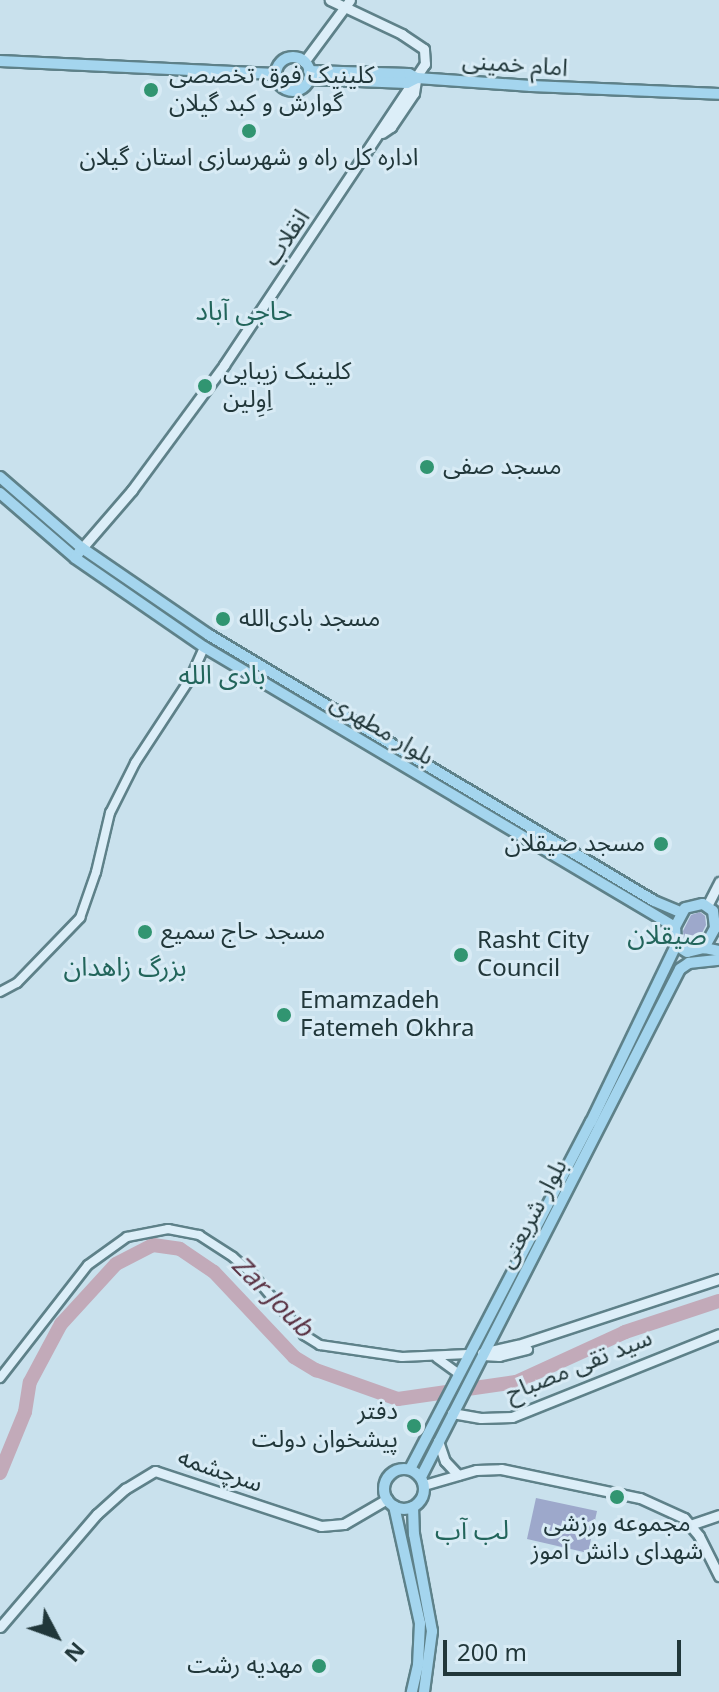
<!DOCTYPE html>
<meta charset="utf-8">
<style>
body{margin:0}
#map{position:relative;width:719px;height:1692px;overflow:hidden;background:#c9e1ed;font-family:Georgia,"Noto Sans Arabic",serif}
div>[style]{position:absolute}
.green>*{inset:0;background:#9da8cb}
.river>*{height:14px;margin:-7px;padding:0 7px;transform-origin:7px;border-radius:7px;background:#c2aab9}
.roads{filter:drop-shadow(2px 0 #5e8189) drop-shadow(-2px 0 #5e8189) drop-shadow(0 2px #5e8189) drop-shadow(0 -2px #5e8189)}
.tertiary>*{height:8px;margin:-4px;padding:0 4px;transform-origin:4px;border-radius:4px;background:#dceef8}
.secondary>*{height:9px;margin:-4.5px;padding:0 4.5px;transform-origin:4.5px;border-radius:4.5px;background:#dceef8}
.primary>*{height:10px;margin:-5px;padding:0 5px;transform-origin:5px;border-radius:5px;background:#a4d5ee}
.primary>.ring{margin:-5px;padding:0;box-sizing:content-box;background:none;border:10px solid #a4d5ee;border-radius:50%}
.dots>*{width:22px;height:22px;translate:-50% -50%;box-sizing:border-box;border:4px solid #d8ebf5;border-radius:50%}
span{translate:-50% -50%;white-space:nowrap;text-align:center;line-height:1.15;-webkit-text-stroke:6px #d8ebf5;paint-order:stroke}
.street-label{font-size:24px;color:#21373a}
.poi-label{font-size:24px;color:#21373a}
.left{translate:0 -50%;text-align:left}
.right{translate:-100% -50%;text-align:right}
.neighbourhood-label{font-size:26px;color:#22655b}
.water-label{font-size:26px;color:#593142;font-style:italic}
.north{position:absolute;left:16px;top:1596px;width:80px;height:80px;-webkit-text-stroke:6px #d8ebf5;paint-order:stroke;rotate:131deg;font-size:22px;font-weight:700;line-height:32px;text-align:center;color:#21373a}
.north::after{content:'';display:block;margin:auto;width:28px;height:36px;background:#21373a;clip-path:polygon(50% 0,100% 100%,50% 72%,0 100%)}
.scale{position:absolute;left:443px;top:1640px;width:238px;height:36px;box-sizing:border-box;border:4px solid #21373a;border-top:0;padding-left:10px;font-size:24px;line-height:28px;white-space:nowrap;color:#21373a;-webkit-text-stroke:6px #d8ebf5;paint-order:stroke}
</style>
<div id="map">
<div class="green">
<div style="clip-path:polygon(700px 912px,705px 916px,706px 925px,698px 941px,689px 943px,684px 940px,683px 931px,691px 915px)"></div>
<div style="clip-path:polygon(536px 1498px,597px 1511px,588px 1553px,527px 1539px)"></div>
</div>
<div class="river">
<div style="left:0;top:1473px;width:66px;rotate:-67.7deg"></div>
<div style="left:25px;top:1412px;width:30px;rotate:-81deg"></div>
<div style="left:30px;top:1382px;width:66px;rotate:-61.9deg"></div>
<div style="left:61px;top:1324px;width:81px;rotate:-47.5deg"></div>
<div style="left:116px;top:1264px;width:42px;rotate:-27.2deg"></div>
<div style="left:153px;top:1245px;width:27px;rotate:8deg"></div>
<div style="left:180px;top:1249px;width:41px;rotate:34.1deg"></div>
<div style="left:214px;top:1272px;width:117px;rotate:46.7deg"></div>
<div style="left:294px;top:1357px;width:26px;rotate:31deg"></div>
<div style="left:316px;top:1370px;width:87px;rotate:19.5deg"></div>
<div style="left:398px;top:1399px;width:119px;rotate:-8.2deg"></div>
<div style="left:516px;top:1382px;width:120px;rotate:-24.6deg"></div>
<div style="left:625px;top:1332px;width:99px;rotate:-18.3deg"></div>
</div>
<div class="roads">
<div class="tertiary">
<div style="left:0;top:992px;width:19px;rotate:-28deg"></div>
<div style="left:17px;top:983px;width:91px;rotate:-45.9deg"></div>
<div style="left:80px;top:918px;width:49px;rotate:-70.8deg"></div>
<div style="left:96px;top:872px;width:61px;rotate:-76.7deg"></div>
<div style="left:110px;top:813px;width:56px;rotate:-63.4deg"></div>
<div style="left:135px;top:763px;width:100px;rotate:-56.8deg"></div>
<div style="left:190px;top:679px;width:35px;rotate:-66deg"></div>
<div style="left:437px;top:1358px;width:26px;rotate:36deg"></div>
<div style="left:0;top:1378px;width:143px;rotate:-52.1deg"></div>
<div style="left:88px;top:1265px;width:48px;rotate:-35.7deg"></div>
<div style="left:127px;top:1237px;width:42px;rotate:-11deg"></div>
<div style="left:168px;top:1229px;width:32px;rotate:11deg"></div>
<div style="left:199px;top:1235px;width:40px;rotate:32.9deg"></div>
<div style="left:233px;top:1257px;width:27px;rotate:42deg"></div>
<div style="left:253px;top:1275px;width:79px;rotate:49.6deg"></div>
<div style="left:304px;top:1335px;width:19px;rotate:32deg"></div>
<div style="left:320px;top:1345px;width:83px;rotate:8.3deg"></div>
<div style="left:402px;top:1357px;width:66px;rotate:-2.6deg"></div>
</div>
<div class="secondary">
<div style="left:304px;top:62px;width:77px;rotate:-53.4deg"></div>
<div style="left:382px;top:133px;width:11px;rotate:-34deg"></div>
<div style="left:391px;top:127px;width:41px;rotate:-55.9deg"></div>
<div style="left:414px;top:93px;width:12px;rotate:-81deg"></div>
<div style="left:82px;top:548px;width:77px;rotate:-49.2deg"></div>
<div style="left:132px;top:490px;width:155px;rotate:-53.6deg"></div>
<div style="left:224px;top:365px;width:362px;rotate:-56.3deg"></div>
<div style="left:425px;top:64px;width:15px;rotate:-94deg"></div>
<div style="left:424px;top:49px;width:27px;rotate:-146deg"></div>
<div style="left:402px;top:34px;width:80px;rotate:-154.7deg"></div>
<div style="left:707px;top:906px;width:27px;rotate:-63deg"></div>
<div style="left:482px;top:1353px;width:37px;rotate:-13deg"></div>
<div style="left:518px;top:1345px;width:212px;rotate:-18.2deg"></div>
<div style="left:483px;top:1355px;width:16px;rotate:4deg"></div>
<div style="left:499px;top:1356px;width:29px;rotate:-14deg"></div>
<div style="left:452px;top:1413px;width:29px;rotate:10deg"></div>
<div style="left:481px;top:1418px;width:31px;rotate:-2deg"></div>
<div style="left:512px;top:1417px;width:223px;rotate:-21.8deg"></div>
<div style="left:438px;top:1441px;width:21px;rotate:71deg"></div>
<div style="left:445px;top:1461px;width:19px;rotate:47deg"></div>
<div style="left:424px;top:1485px;width:54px;rotate:-16.1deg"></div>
<div style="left:476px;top:1470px;width:25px;rotate:-2deg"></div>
<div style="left:501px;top:1469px;width:142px;rotate:11.8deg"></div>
<div style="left:640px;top:1498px;width:48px;rotate:24.4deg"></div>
<div style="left:684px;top:1518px;width:23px;rotate:50deg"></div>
<div style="left:699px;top:1536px;width:45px;rotate:63.4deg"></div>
<div style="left:690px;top:1525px;width:31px;rotate:-19deg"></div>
<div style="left:0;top:1627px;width:149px;rotate:-49.4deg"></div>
<div style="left:97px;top:1514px;width:38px;rotate:-42deg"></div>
<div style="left:125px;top:1489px;width:35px;rotate:-31deg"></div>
<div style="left:155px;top:1471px;width:175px;rotate:18.3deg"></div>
<div style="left:321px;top:1526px;width:23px;rotate:-5deg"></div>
<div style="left:344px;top:1524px;width:50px;rotate:-30.2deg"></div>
</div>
<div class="primary">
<div class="ring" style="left:276px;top:57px;width:24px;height:24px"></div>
<div style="left:0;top:61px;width:276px;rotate:2.7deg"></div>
<div style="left:309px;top:71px;width:100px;rotate:1.7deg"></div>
<div style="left:409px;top:74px;width:9px;rotate:27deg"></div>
<div style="left:417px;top:78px;width:114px;rotate:4deg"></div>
<div style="left:531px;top:86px;width:188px;rotate:2.4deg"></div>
<div style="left:309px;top:79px;width:98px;rotate:2.3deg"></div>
<div style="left:407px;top:83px;width:11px;rotate:-27deg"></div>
<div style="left:0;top:477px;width:108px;rotate:40.9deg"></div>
<div style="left:82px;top:548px;width:154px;rotate:34.4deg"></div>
<div style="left:209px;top:635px;width:518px;rotate:30.87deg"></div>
<div style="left:654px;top:901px;width:30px;rotate:23deg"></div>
<div style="left:0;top:493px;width:96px;rotate:40.8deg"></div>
<div style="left:82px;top:548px;width:12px;rotate:125deg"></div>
<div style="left:75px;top:558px;width:157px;rotate:34.6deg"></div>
<div style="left:204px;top:647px;width:548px;rotate:30.73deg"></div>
<div style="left:703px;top:904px;width:12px;rotate:35deg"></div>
<div style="left:713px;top:911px;width:17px;rotate:83deg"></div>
<div style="left:715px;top:928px;width:23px;rotate:119deg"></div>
<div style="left:704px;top:948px;width:17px;rotate:167deg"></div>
<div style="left:687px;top:952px;width:13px;rotate:-148deg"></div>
<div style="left:676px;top:945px;width:18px;rotate:-93deg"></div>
<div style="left:675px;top:927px;width:21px;rotate:-62deg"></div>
<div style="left:685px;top:908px;width:18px;rotate:-13deg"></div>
<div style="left:704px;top:948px;width:15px;rotate:11deg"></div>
<div style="left:410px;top:1469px;width:391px;rotate:-62.5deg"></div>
<div style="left:591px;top:1122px;width:196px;rotate:-64.3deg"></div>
<div class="ring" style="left:384px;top:1469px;width:30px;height:30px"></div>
<div style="left:421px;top:1477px;width:570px;rotate:-62.99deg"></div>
<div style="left:680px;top:969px;width:11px;rotate:-34deg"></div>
<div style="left:689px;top:963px;width:30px;rotate:-6deg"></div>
<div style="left:394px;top:1506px;width:120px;rotate:77.5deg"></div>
<div style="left:420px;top:1623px;width:42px;rotate:92.7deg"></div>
<div style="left:418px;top:1665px;width:28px;rotate:103deg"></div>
<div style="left:413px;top:1507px;width:27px;rotate:88deg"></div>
<div style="left:414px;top:1534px;width:99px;rotate:79.5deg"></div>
<div style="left:432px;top:1631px;width:62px;rotate:97.5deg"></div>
</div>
</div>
<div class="dots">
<div style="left:151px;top:90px;background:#319571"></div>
<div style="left:249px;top:131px;background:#319571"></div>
<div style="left:205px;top:386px;background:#319571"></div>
<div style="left:427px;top:467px;background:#319571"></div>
<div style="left:223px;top:619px;background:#319571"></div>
<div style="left:661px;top:844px;background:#319571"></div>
<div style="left:145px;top:932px;background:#319571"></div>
<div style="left:461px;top:955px;background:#319571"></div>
<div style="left:284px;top:1015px;background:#319571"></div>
<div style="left:414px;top:1426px;background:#319571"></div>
<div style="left:617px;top:1497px;background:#319571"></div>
<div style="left:319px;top:1666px;background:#319571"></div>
</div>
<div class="street-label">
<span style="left:515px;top:65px;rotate:4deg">امام خمینی</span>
<span style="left:287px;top:238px;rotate:-56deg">انقلاب</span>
<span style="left:382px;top:730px;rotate:31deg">بلوار مطهری</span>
<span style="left:533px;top:1214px;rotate:-62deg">بلوار شریعتی</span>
<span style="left:579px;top:1366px;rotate:-22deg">سید تقی مصباح</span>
<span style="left:220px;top:1471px;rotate:19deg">سرچشمه</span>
</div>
<div class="poi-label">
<span class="left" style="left:169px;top:90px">کلینیک فوق تخصصی<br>گوارش و کبد گیلان</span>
<span style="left:249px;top:158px">اداره کل راه و شهرسازی استان گیلان</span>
<span class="left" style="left:223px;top:386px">کلینیک زیبایی<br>اِوِلین</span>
<span class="left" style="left:443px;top:467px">مسجد صفی</span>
<span class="left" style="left:239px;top:619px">مسجد بادی‌الله</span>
<span class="right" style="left:645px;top:844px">مسجد صیقلان</span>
<span class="left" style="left:161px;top:932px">مسجد حاج سمیع</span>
<span class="left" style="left:477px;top:955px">Rasht City<br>Council</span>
<span class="left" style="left:300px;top:1015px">Emamzadeh<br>Fatemeh Okhra</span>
<span class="right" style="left:398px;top:1426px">دفتر<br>پیشخوان دولت</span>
<span style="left:617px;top:1538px">مجموعه ورزشی<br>شهدای دانش آموز</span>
<span class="right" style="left:303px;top:1666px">مهدیه رشت</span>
</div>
<div class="neighbourhood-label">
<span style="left:244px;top:312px">حاجی آباد</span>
<span style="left:222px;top:676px">بادی الله</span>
<span style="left:667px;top:936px">صیقلان</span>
<span style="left:125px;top:968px">بزرگ زاهدان</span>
<span style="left:472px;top:1531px">لب آب</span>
</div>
<div class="water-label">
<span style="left:272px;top:1297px;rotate:45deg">Zar Joub</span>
</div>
<div class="north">N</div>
<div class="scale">200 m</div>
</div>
